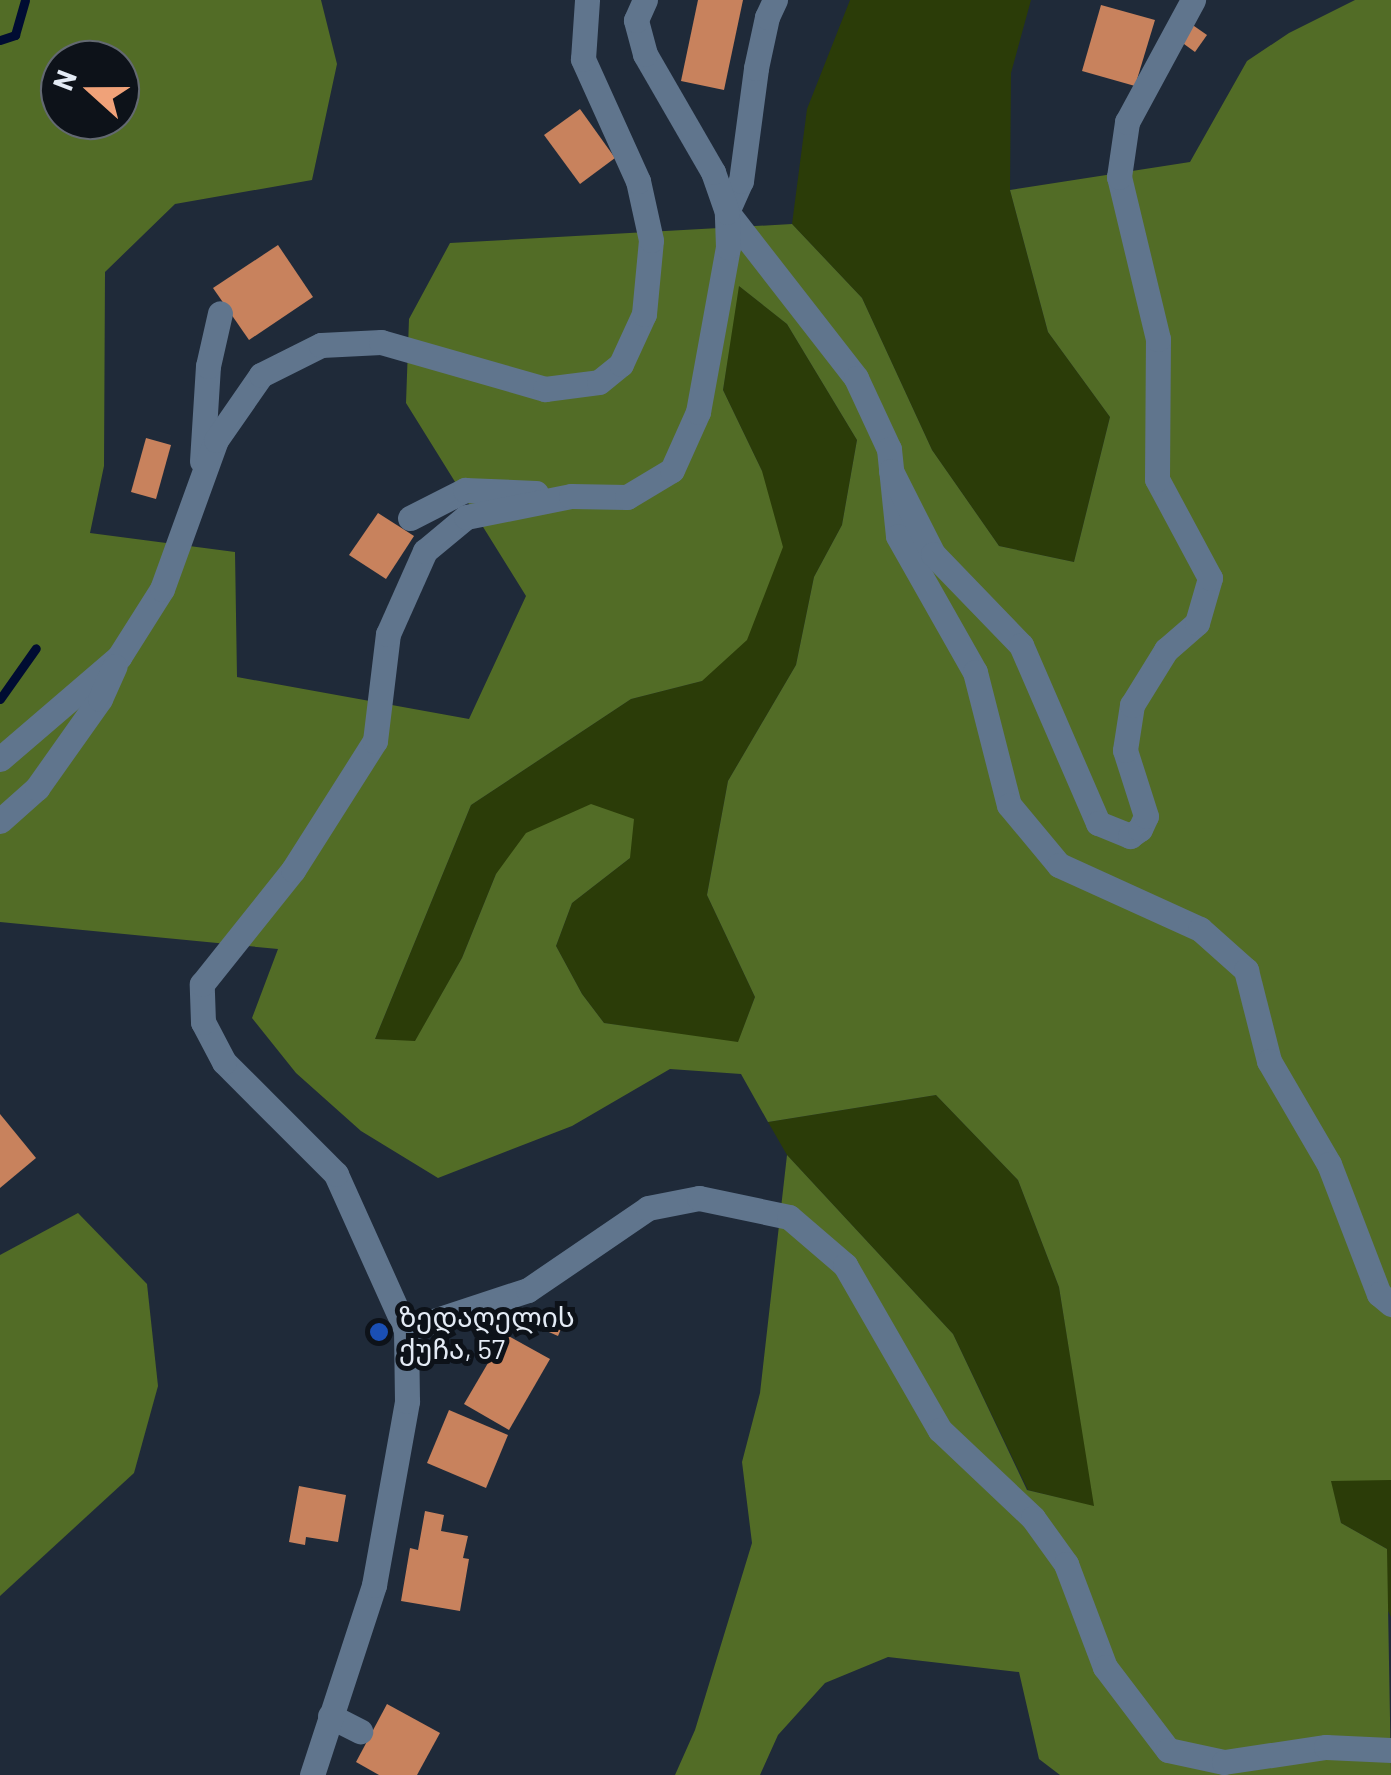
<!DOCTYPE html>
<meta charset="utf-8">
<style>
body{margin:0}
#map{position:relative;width:1391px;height:1775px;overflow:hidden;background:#1f2a39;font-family:Barlow,"Noto Sans Georgian",sans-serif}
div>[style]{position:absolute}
.green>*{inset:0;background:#2b3c08}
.forest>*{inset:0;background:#526c26}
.stream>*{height:9px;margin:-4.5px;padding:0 4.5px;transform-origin:4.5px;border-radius:4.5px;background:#000c32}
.building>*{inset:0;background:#c8825d}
.minor>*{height:25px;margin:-12.5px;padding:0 12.5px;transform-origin:12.5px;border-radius:12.5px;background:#60758d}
.dots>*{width:28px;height:28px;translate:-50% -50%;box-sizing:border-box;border:5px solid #0d1219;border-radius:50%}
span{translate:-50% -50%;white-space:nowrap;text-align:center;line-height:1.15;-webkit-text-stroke:10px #0d1219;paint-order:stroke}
.poi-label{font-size:28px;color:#e4ebf5}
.left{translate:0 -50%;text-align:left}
.north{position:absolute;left:40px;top:40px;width:100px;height:100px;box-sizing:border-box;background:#0d1219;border:2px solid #636971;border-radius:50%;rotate:291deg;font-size:28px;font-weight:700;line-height:40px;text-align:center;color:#e4ebf5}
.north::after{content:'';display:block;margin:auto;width:35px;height:45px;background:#f0a279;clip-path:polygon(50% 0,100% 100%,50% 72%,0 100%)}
</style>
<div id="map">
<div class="green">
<div style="clip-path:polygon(850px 0,1031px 0,1011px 73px,1010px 190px,1048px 332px,1110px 417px,1074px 562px,999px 546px,932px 450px,862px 298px,792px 224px,807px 109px)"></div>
<div style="clip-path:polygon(738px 285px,787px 324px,857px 440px,842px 525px,814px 577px,796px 665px,728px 781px,707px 895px,755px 997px,738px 1043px,604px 1023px,582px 994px,556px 946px,572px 903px,630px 858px,496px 874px,462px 958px,415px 1042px,375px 1039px,471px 805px,631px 699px,702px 681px,762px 471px,723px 390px)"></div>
<div style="clip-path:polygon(936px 1095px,1018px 1180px,1059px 1287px,1095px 1507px,1028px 1490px,953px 1334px,787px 1155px,768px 1122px)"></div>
<div style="clip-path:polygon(1330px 1480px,1391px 1480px,1391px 1617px,1386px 1607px,1387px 1549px,1341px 1523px)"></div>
</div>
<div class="forest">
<div style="clip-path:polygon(evenodd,0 0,321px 0,337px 64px,312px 180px,175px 204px,105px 272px,104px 466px,90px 533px,235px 552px,237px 677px,469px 719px,526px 596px,406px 403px,409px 319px,450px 243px,792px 224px,862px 298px,932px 450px,999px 546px,1074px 562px,1110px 417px,1048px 332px,1010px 190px,1190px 162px,1247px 61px,1289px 33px,1355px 0,1391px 0,1391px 1480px,1331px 1481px,1341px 1523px,1387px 1549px,1391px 1775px,1060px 1775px,1039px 1759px,1019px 1672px,888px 1657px,825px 1683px,778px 1735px,760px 1775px,675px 1775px,695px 1730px,752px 1543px,742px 1462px,760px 1393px,787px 1155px,953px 1334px,1027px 1490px,1094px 1506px,1059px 1287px,1018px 1180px,936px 1095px,768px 1122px,741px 1074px,670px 1069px,572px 1126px,438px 1178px,361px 1131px,296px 1073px,252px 1018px,278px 949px,0 922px,0 0,60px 60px,120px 60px,120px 120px,60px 120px,60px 60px,0 0,739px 286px,787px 324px,857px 440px,842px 525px,814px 577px,796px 665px,728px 781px,707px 895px,755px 997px,738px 1042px,604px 1023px,582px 994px,556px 946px,572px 903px,630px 858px,634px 819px,591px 804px,526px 833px,496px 874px,462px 958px,415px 1041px,375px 1039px,471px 805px,631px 699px,702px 681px,747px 640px,783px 547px,762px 471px,723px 390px,739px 286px)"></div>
<div style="clip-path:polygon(78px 1213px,147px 1284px,158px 1386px,134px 1473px,0 1596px,0 1255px)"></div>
</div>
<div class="stream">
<div style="left:0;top:40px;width:16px;rotate:-18deg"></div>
<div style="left:15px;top:35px;width:36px;rotate:-74deg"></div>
<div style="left:0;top:699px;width:62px;rotate:-54.8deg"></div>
</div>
<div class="building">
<div style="clip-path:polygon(698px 0,743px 0,724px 90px,681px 81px)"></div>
<div style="clip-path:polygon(1101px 5px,1155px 20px,1135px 86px,1082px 71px)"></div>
<div style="clip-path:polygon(1184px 19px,1207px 35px,1195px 52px,1173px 36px)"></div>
<div style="clip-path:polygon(580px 109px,615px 158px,580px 184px,544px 135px)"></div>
<div style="clip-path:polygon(278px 245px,313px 297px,249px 340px,213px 288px)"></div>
<div style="clip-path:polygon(146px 438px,171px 445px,156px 499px,131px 492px)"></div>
<div style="clip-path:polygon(378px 513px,414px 536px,386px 579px,349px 555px)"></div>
<div style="clip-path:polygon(0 1114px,36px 1158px,0 1188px)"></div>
<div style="clip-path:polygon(552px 1308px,567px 1315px,558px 1336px,542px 1329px)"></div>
<div style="clip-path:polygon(505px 1334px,550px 1359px,509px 1430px,464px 1404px)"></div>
<div style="clip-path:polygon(449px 1410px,508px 1435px,486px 1488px,427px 1463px)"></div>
<div style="clip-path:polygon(299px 1486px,346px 1495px,338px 1542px,306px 1537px,305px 1545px,289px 1542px)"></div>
<div style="clip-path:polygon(425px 1511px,444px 1515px,441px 1531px,468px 1536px,463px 1558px,469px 1559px,460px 1611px,401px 1601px,410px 1548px,418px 1550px)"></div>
<div style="clip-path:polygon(387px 1704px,440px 1733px,417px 1775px,379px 1775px,356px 1762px)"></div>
</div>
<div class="minor">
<div style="left:727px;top:212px;width:210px;rotate:52.1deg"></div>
<div style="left:856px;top:378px;width:78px;rotate:65.1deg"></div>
<div style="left:889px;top:449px;width:87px;rotate:84.1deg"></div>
<div style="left:898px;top:536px;width:156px;rotate:60.5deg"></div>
<div style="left:975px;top:672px;width:137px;rotate:75.7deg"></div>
<div style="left:1009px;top:805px;width:78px;rotate:50.2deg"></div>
<div style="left:1059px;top:865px;width:155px;rotate:24.4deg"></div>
<div style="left:1200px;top:929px;width:62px;rotate:41.7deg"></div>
<div style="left:1246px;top:970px;width:94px;rotate:75.8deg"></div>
<div style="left:1269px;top:1061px;width:119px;rotate:59.8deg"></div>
<div style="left:1329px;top:1164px;width:139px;rotate:69deg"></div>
<div style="left:1379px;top:1294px;width:16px;rotate:40deg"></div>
<div style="left:727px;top:212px;width:34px;rotate:-66deg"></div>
<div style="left:741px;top:181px;width:114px;rotate:-82.4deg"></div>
<div style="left:756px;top:68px;width:52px;rotate:-77.8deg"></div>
<div style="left:767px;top:17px;width:19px;rotate:-65deg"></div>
<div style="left:202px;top:461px;width:95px;rotate:-86.4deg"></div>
<div style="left:208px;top:366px;width:54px;rotate:-77.2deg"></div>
<div style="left:891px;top:471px;width:93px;rotate:63.2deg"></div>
<div style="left:933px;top:554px;width:127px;rotate:46deg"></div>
<div style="left:1021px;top:645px;width:194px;rotate:66.6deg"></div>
<div style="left:1098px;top:823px;width:35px;rotate:22deg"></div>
<div style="left:1130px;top:836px;width:12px;rotate:-35deg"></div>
<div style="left:1140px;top:829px;width:14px;rotate:-65deg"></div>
<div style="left:1146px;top:816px;width:69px;rotate:-107.7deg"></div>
<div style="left:1125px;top:750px;width:46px;rotate:-81.2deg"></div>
<div style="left:1132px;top:705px;width:65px;rotate:-58.3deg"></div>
<div style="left:1166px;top:650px;width:41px;rotate:-41.1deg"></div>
<div style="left:1197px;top:623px;width:47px;rotate:-73.9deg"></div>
<div style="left:1210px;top:578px;width:112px;rotate:-118.2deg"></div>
<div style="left:1157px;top:479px;width:140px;rotate:-89.6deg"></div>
<div style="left:1158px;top:339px;width:167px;rotate:-103.5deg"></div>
<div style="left:1119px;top:177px;width:56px;rotate:-81.7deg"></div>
<div style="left:1127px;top:122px;width:139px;rotate:-61.6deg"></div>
<div style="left:410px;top:518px;width:62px;rotate:-27deg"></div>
<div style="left:465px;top:490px;width:71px;rotate:2.4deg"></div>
<div style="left:0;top:759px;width:157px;rotate:-40.6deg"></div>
<div style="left:119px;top:657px;width:80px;rotate:-57.7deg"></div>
<div style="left:162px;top:589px;width:158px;rotate:-70.1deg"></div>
<div style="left:216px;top:440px;width:79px;rotate:-55.3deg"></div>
<div style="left:261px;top:375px;width:67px;rotate:-26.6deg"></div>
<div style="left:321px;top:345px;width:60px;rotate:-2.9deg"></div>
<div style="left:381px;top:342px;width:171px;rotate:16deg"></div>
<div style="left:545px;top:389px;width:54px;rotate:-7.4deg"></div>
<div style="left:599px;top:382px;width:28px;rotate:-39deg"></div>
<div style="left:621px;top:364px;width:55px;rotate:-65.3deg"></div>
<div style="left:644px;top:314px;width:74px;rotate:-84.6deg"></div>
<div style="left:651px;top:240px;width:60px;rotate:-102.4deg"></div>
<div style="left:638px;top:181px;width:134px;rotate:-114.3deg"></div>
<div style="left:583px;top:59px;width:59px;rotate:-86.1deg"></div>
<div style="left:0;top:821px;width:50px;rotate:-41.7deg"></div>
<div style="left:37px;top:788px;width:109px;rotate:-54.7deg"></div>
<div style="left:100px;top:699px;width:36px;rotate:-66deg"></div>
<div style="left:406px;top:1330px;width:128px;rotate:-18.2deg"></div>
<div style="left:528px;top:1290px;width:145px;rotate:-34.3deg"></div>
<div style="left:648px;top:1208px;width:52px;rotate:-11.1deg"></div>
<div style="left:699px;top:1198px;width:92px;rotate:11.9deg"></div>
<div style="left:789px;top:1217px;width:74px;rotate:40.6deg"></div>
<div style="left:845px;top:1265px;width:190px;rotate:60.1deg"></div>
<div style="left:940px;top:1430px;width:128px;rotate:43.4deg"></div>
<div style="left:1033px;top:1518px;width:57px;rotate:54.3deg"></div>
<div style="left:1066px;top:1564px;width:110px;rotate:69.3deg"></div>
<div style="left:1105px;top:1667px;width:104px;rotate:52.8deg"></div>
<div style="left:1168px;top:1750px;width:57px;rotate:12.1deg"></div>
<div style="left:1224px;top:1762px;width:103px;rotate:-8.4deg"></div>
<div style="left:1326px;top:1747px;width:65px;rotate:2.6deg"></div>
<div style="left:330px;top:1716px;width:34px;rotate:27deg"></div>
<div style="left:312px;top:1775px;width:200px;rotate:-71.9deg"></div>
<div style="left:374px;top:1585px;width:187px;rotate:-79.8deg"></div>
<div style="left:407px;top:1401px;width:71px;rotate:-90.8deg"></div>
<div style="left:406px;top:1330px;width:171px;rotate:-114.2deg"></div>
<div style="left:336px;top:1174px;width:158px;rotate:-135deg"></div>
<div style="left:224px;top:1062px;width:45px;rotate:-117.7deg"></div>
<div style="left:203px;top:1022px;width:38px;rotate:-92deg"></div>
<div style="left:202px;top:984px;width:146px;rotate:-51.4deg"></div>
<div style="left:293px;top:870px;width:153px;rotate:-57.6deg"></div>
<div style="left:375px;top:741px;width:108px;rotate:-83.1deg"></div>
<div style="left:388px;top:634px;width:91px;rotate:-66deg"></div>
<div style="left:425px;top:551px;width:53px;rotate:-39.7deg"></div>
<div style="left:466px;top:517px;width:107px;rotate:-11.3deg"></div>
<div style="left:571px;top:496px;width:56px;rotate:1deg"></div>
<div style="left:627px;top:497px;width:52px;rotate:-31deg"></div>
<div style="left:672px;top:470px;width:64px;rotate:-65.9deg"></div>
<div style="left:698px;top:412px;width:168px;rotate:-79.7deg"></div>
<div style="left:728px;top:247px;width:35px;rotate:-92deg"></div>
<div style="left:727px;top:212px;width:42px;rotate:-109.3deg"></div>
<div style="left:713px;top:172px;width:136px;rotate:-120deg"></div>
<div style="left:645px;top:54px;width:35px;rotate:-105deg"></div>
<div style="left:636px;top:20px;width:22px;rotate:-66deg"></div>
</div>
<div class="dots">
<div style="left:379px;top:1332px;background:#1a4fb4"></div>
</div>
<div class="poi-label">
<span class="left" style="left:399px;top:1332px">ზედაღელის<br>ქუჩა, 57</span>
</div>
<div class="north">N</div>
</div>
